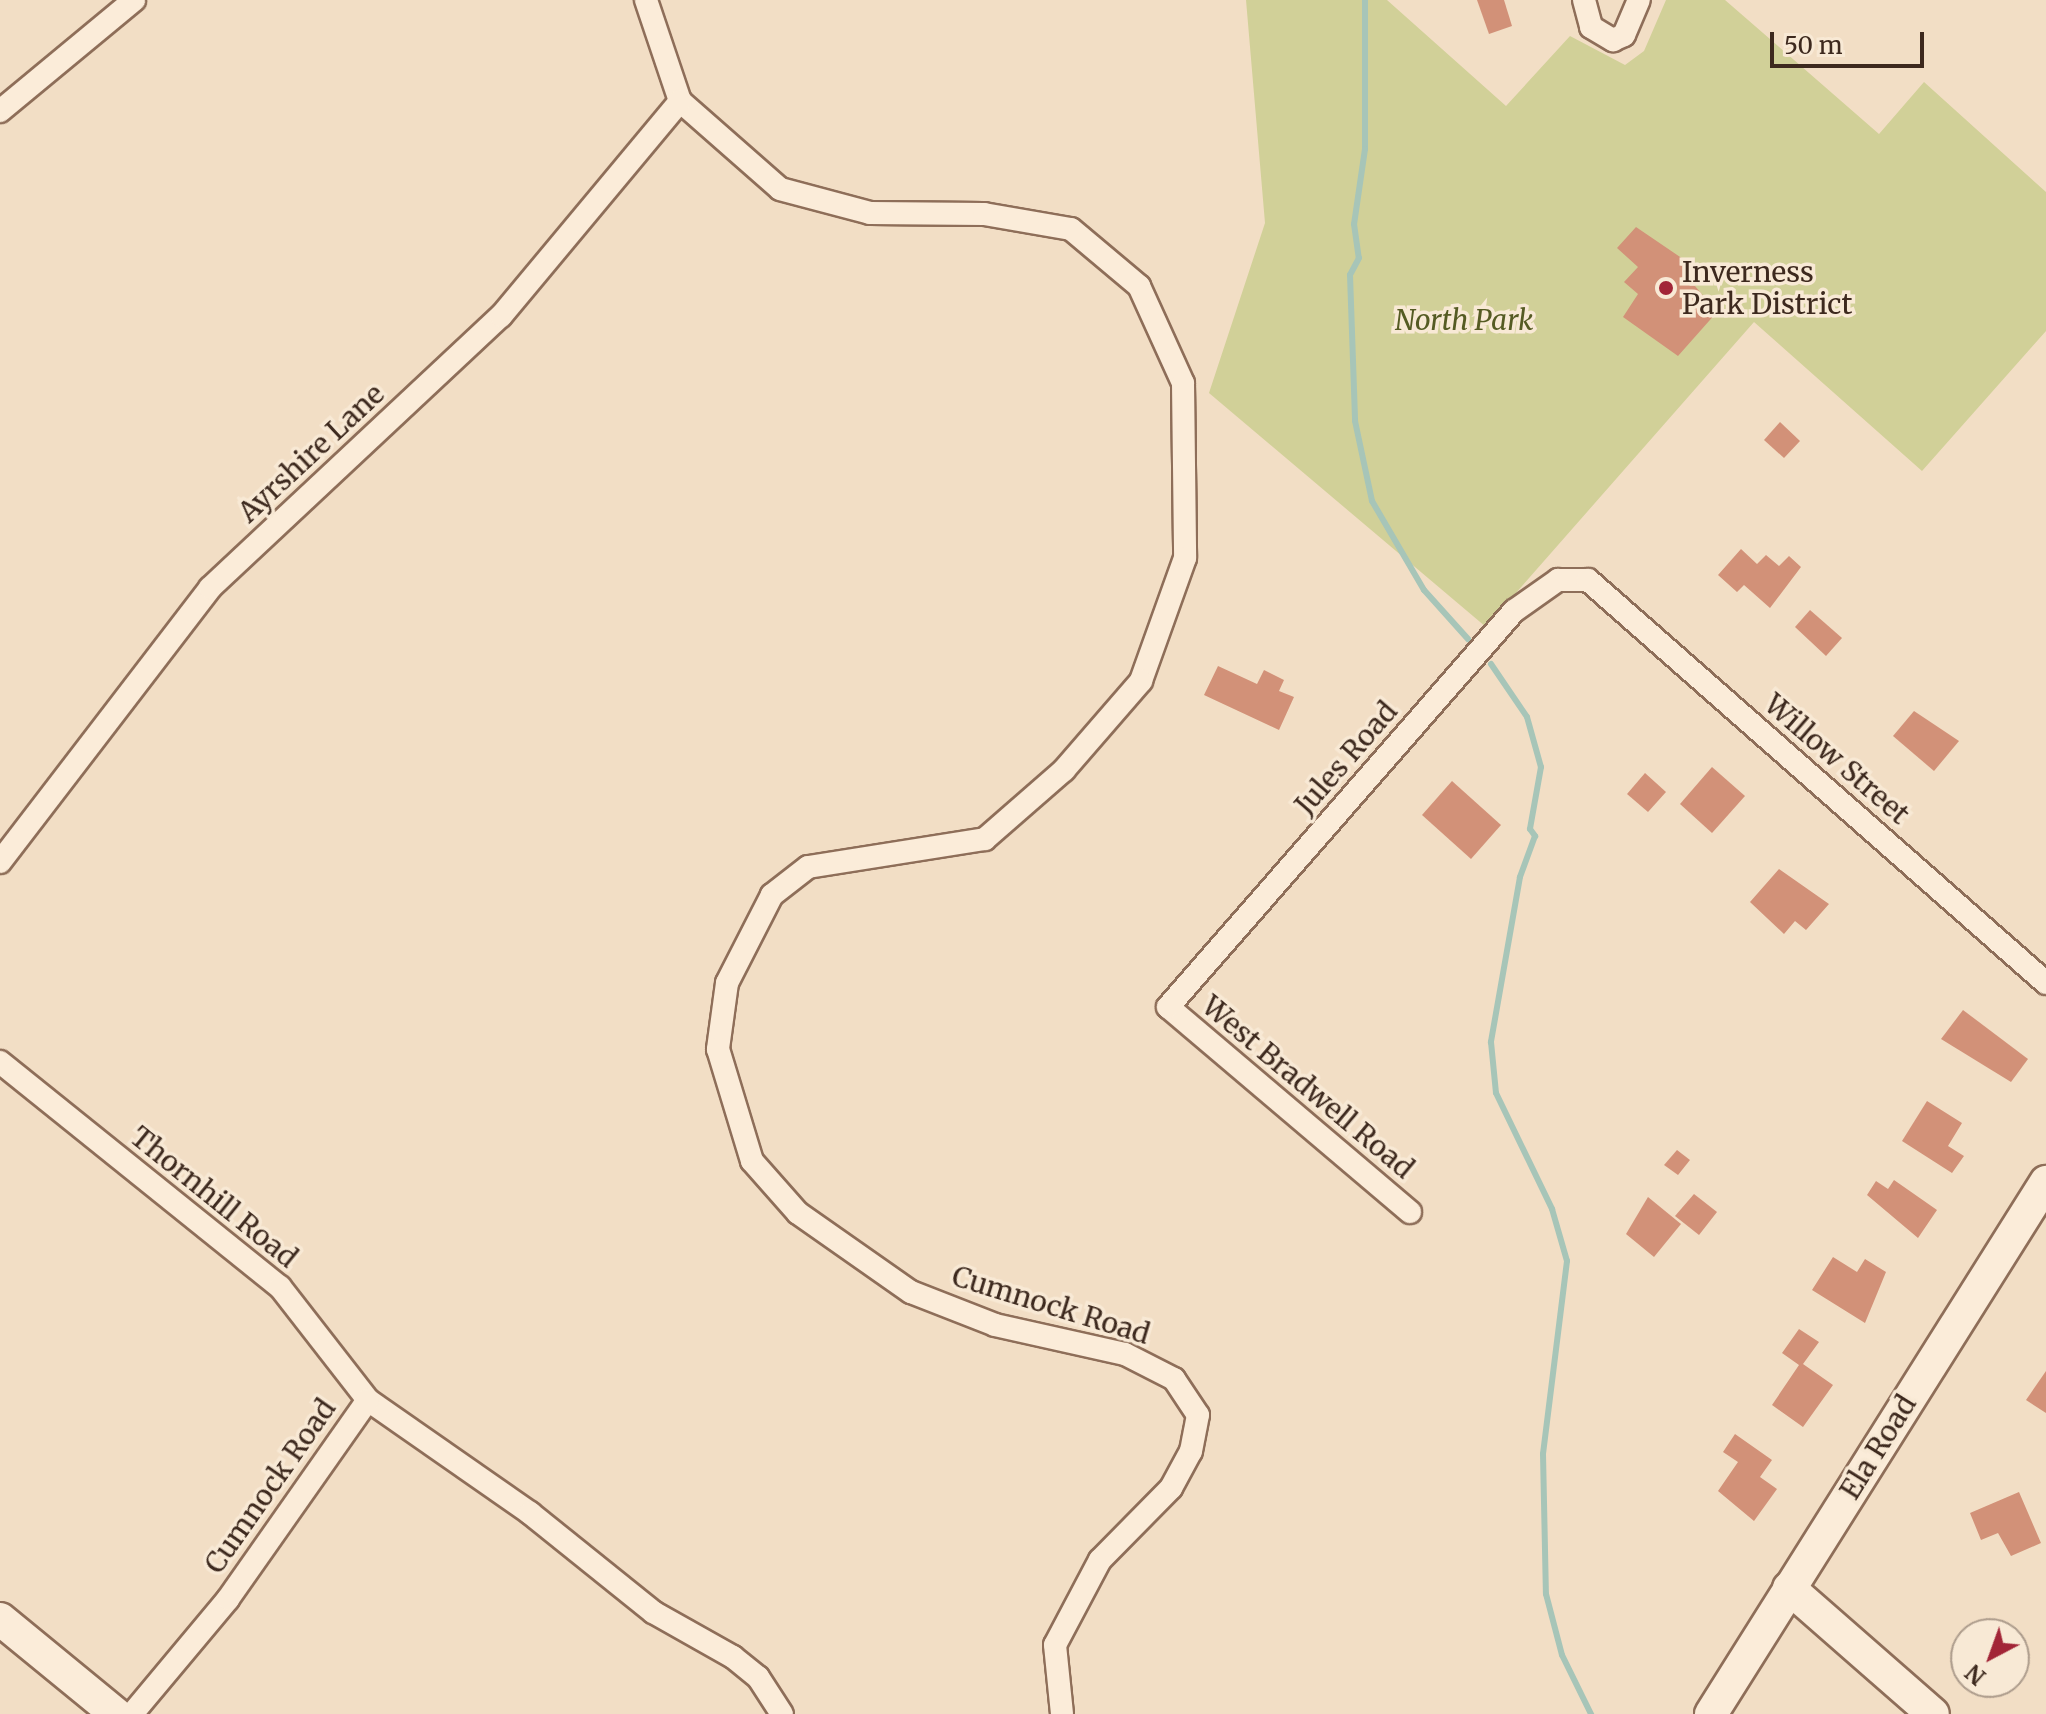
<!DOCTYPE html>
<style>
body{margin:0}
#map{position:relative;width:2046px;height:1714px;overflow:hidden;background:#f2dec5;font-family:Merriweather,serif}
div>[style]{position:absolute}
.green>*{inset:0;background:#d1d098}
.stream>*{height:6px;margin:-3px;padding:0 3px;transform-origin:3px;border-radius:3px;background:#a7c5b8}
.building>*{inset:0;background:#d29178}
.roads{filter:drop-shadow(2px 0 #8e6e59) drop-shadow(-2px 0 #8e6e59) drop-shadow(0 2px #8e6e59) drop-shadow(0 -2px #8e6e59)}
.street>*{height:22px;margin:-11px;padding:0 11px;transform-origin:11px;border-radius:11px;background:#fbecd9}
.secondary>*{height:32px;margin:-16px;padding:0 16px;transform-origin:16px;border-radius:16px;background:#fbecd9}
.dots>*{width:22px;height:22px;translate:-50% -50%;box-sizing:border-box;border:4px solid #f8e9d5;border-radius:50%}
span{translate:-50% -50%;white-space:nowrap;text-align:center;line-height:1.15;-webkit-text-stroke:7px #f8e9d5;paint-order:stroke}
.poi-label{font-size:28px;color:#3d291e}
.left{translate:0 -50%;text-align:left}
.park-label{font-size:28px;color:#555b23;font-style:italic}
.street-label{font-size:28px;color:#3d291e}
.north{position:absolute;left:1950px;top:1618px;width:80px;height:80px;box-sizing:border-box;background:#f8e9d5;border:2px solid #ad9c8c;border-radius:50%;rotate:221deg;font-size:22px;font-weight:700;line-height:32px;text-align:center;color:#3d291e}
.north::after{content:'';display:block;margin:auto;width:28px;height:36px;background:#a22537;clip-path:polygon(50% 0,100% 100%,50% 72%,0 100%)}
.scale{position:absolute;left:1770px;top:32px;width:154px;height:36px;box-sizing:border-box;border:4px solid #3d291e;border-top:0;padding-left:10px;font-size:24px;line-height:28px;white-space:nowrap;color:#3d291e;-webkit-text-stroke:6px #f8e9d5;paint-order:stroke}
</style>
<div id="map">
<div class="green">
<div style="clip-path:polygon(1246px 0,1387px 0,1506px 106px,1570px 36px,1625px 65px,1644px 51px,1666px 0,1725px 0,1879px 134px,1924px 82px,2046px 192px,2046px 331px,1922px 471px,1754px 322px,1486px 627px,1209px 393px,1265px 223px)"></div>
</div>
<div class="stream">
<div style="left:1365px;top:0;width:149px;rotate:90deg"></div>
<div style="left:1365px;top:149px;width:76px;rotate:98.3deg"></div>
<div style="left:1354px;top:224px;width:34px;rotate:82deg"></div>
<div style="left:1359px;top:258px;width:19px;rotate:118deg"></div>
<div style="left:1350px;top:275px;width:146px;rotate:88deg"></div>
<div style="left:1355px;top:421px;width:82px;rotate:78deg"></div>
<div style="left:1372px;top:501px;width:103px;rotate:59.7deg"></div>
<div style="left:1424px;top:590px;width:66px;rotate:48.1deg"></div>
<div style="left:1491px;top:664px;width:64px;rotate:55.8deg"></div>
<div style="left:1527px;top:717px;width:52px;rotate:74.4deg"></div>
<div style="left:1541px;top:767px;width:63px;rotate:100.1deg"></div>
<div style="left:1530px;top:829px;width:9px;rotate:54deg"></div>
<div style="left:1535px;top:836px;width:44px;rotate:110.1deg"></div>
<div style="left:1520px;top:877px;width:168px;rotate:100deg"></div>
<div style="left:1491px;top:1042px;width:51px;rotate:84.4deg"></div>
<div style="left:1496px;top:1093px;width:129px;rotate:64.2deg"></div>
<div style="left:1552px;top:1209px;width:54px;rotate:73.9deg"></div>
<div style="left:1567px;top:1261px;width:194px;rotate:97.1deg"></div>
<div style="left:1543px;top:1454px;width:140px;rotate:88.8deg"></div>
<div style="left:1546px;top:1594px;width:63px;rotate:75.3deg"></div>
<div style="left:1562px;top:1655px;width:66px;rotate:63.8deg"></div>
</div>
<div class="building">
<div style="clip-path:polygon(1477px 0,1504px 0,1512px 26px,1489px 34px)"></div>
<div style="clip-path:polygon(1636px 227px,1686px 261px,1684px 273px,1717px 312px,1678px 356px,1623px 317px,1638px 294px,1624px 282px,1638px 267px,1617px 248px)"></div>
<div style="clip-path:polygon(1780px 422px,1800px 441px,1784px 458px,1764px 440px)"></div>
<div style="clip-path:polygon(1741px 549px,1757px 564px,1766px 555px,1779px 566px,1789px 556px,1801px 567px,1770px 608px,1744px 585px,1737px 592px,1718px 575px)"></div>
<div style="clip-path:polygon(1810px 610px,1842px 638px,1826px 656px,1795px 627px)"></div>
<div style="clip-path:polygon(1218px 666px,1257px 684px,1264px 670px,1284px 680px,1279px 691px,1294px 697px,1279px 730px,1204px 695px)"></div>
<div style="clip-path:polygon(1914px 711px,1959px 741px,1934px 771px,1893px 736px)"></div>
<div style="clip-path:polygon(1712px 767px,1745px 796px,1712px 833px,1680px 804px)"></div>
<div style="clip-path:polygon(1645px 773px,1666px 792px,1648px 812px,1627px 794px)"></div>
<div style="clip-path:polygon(1452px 781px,1501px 825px,1471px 859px,1422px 815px)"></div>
<div style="clip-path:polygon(1779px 869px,1829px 904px,1806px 930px,1795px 921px,1784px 934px,1750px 902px)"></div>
<div style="clip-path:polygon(1963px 1010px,2028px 1059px,2011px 1082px,1941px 1039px)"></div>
<div style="clip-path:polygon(1927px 1101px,1962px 1123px,1948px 1146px,1964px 1156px,1952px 1173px,1902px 1141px)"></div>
<div style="clip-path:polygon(1677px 1150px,1690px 1160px,1678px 1175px,1664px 1165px)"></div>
<div style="clip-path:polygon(1894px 1180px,1937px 1210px,1918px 1238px,1867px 1195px,1876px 1181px,1888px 1189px)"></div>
<div style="clip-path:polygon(1694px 1194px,1717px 1212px,1699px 1235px,1675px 1216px)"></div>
<div style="clip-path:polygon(1648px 1197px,1681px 1224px,1654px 1257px,1626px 1234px)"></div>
<div style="clip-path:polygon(1833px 1257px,1857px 1272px,1865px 1259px,1886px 1272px,1865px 1323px,1812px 1290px)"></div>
<div style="clip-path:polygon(1799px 1329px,1819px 1342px,1803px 1364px,1833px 1385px,1803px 1427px,1772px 1405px,1799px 1365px,1782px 1353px)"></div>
<div style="clip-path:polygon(2046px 1371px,2046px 1413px,2026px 1400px)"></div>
<div style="clip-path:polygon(1735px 1434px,1772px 1460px,1760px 1477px,1777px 1489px,1754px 1521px,1718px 1491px,1738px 1462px,1723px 1452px)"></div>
<div style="clip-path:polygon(2019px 1492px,2041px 1543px,2011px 1556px,1998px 1533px,1981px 1540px,1970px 1513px)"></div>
</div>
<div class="roads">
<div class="street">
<div style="left:646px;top:0;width:107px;rotate:71.4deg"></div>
<div style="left:680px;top:101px;width:133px;rotate:41.3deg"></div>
<div style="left:780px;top:189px;width:93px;rotate:14.9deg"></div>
<div style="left:870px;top:213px;width:114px;rotate:0.5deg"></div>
<div style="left:984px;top:214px;width:88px;rotate:9.8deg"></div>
<div style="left:1071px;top:229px;width:89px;rotate:40deg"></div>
<div style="left:1139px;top:286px;width:107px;rotate:65.6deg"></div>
<div style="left:1183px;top:383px;width:175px;rotate:89.3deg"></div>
<div style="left:1185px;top:558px;width:131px;rotate:109.7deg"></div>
<div style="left:1141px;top:681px;width:118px;rotate:130.9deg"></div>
<div style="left:1064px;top:770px;width:105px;rotate:138.9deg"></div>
<div style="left:985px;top:839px;width:179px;rotate:171deg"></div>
<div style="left:808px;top:867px;width:46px;rotate:142.1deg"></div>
<div style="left:772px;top:895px;width:99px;rotate:117.1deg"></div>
<div style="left:727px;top:983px;width:67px;rotate:97.8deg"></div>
<div style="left:718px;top:1049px;width:117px;rotate:73.1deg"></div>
<div style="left:752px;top:1161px;width:69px;rotate:48.5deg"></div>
<div style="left:798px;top:1213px;width:138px;rotate:35deg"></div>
<div style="left:911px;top:1292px;width:90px;rotate:21.4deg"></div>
<div style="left:995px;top:1325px;width:133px;rotate:12.6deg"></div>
<div style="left:1125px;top:1354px;width:55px;rotate:27deg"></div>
<div style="left:1174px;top:1379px;width:43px;rotate:56.3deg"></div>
<div style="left:1198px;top:1415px;width:37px;rotate:101deg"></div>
<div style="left:1191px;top:1451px;width:42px;rotate:118.4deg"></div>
<div style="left:1171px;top:1488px;width:101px;rotate:134.6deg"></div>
<div style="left:1100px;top:1560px;width:96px;rotate:117.9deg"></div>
<div style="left:1055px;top:1645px;width:69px;rotate:84.2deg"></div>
<div style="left:1584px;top:0;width:28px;rotate:75deg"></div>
<div style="left:1591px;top:27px;width:26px;rotate:31deg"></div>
<div style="left:1613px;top:40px;width:12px;rotate:-24deg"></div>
<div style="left:1624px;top:35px;width:38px;rotate:-67deg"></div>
<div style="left:0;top:111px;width:174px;rotate:-39.6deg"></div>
<div style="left:0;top:862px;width:345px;rotate:-52.5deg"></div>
<div style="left:210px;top:588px;width:398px;rotate:-43.1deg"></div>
<div style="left:501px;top:316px;width:280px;rotate:-50.2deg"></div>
<div style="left:0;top:1062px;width:359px;rotate:38.8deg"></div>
<div style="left:280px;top:1287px;width:143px;rotate:52.1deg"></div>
<div style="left:368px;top:1400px;width:198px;rotate:34.9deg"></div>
<div style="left:530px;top:1513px;width:158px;rotate:38.8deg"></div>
<div style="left:653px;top:1612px;width:92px;rotate:29.4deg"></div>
<div style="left:733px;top:1657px;width:32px;rotate:39deg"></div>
<div style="left:758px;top:1677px;width:44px;rotate:57deg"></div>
<div style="left:1410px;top:1212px;width:317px;rotate:-139.7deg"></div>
<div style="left:1168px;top:1007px;width:526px;rotate:-48.86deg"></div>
<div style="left:1514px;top:611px;width:54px;rotate:-35.2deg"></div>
<div style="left:1558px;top:580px;width:30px"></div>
<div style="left:1588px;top:580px;width:610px;rotate:41.34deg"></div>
<div style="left:132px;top:1714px;width:150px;rotate:-50.1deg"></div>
<div style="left:228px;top:1599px;width:243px;rotate:-54.9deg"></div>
</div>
<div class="secondary">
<div style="left:1789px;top:1588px;width:191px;rotate:41.2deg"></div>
<div style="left:0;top:1619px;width:150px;rotate:39.3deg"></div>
<div style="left:1711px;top:1714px;width:629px;rotate:-57.8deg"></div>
</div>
</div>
<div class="dots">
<div style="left:1666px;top:288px;background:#a22537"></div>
</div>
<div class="poi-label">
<span class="left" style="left:1682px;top:288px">Inverness<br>Park District</span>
</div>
<div class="park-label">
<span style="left:1464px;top:320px">North Park</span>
</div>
<div class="street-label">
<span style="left:311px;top:453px;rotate:-43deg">Ayrshire Lane</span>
<span style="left:1346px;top:758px;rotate:-49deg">Jules Road</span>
<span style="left:1837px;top:759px;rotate:41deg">Willow Street</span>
<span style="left:1308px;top:1087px;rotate:40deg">West Bradwell Road</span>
<span style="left:214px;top:1197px;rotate:39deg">Thornhill Road</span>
<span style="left:1051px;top:1305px;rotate:17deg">Cumnock Road</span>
<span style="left:1878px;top:1447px;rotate:-58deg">Ela Road</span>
<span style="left:270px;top:1486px;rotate:-55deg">Cumnock Road</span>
</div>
<div class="north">N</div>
<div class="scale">50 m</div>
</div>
